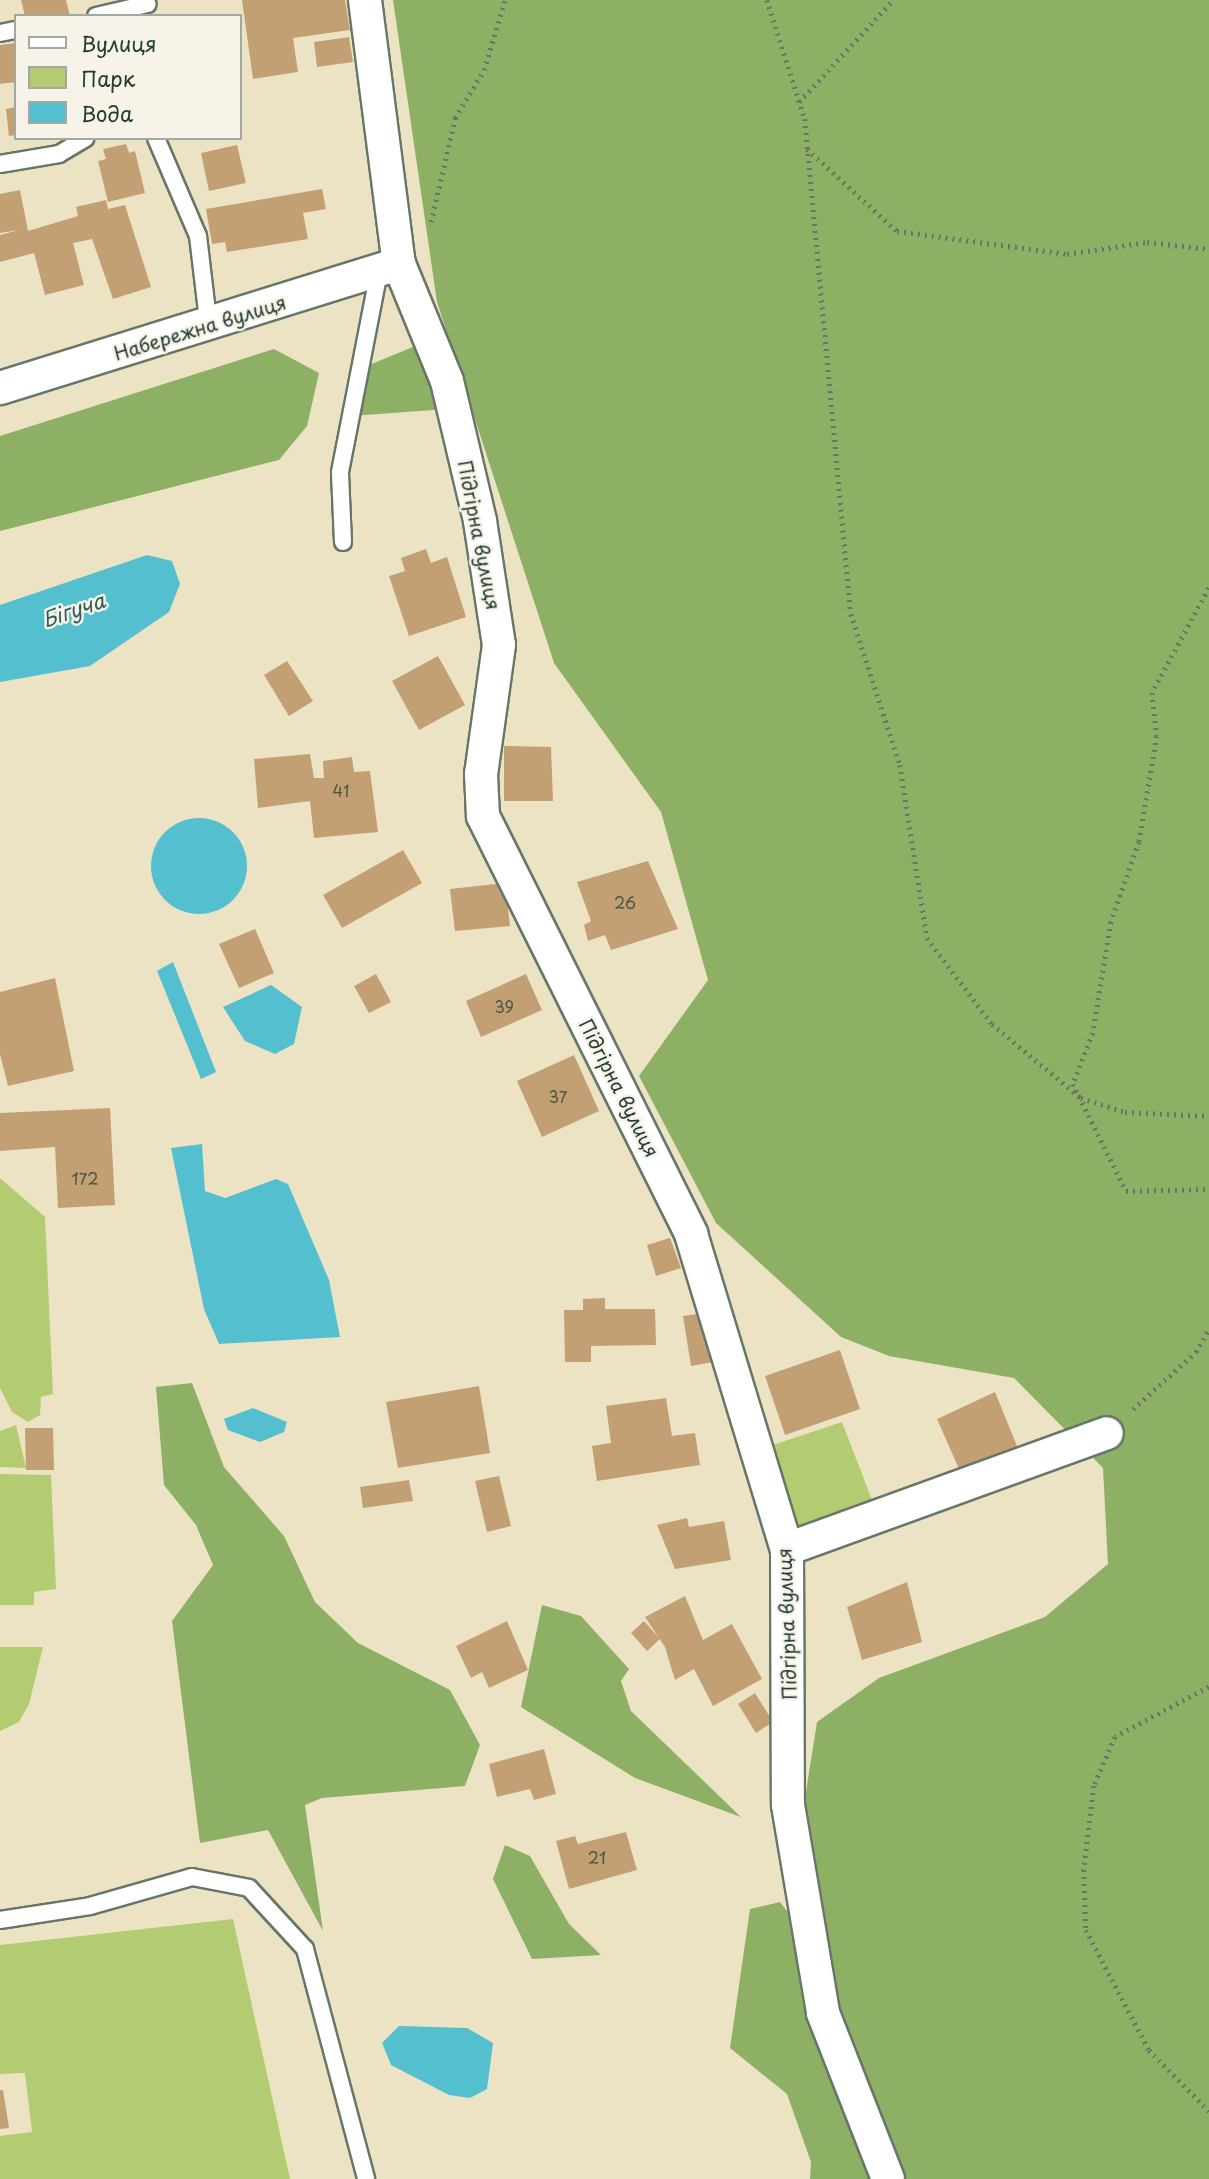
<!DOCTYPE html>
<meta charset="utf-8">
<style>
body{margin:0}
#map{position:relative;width:1209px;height:2179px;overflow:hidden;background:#ece3c5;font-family:"Playpen Sans",sans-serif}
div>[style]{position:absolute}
.green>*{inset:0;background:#b3cc72}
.forest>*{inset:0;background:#8eb064}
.water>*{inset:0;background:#54bfcf}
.round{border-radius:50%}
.building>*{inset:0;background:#c3a074}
.path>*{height:4.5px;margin-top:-2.25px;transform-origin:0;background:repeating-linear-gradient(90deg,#677767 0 2px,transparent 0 7px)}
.roads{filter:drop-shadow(2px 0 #677767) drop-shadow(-2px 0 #677767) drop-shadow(0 2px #677767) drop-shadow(0 -2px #677767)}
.lane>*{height:16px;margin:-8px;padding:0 8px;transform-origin:8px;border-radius:8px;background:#fff}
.street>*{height:32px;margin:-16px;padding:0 16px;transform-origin:16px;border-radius:16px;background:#fff}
span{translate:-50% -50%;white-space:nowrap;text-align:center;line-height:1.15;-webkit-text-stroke:5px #f7f3e8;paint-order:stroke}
.number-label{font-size:16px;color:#485644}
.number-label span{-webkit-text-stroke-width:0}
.street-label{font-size:19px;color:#1f3d34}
.water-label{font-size:21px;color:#2c5e5b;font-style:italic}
.legend{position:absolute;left:14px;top:14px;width:228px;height:126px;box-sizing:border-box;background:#f7f3e8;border:2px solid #a1aaa0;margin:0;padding:9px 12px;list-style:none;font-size:21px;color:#1f3d34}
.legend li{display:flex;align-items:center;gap:14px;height:35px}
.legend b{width:35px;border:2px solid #a1aaa0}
</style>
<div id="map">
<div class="green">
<div style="clip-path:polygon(0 1178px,45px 1217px,53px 1394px,41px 1397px,40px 1415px,28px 1422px,12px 1412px,0 1388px)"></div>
<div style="clip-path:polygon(842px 1422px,875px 1508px,799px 1532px,770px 1446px)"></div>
<div style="clip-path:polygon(16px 1425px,26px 1468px,0 1467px,0 1431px)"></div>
<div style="clip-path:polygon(0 1474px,51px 1475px,56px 1589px,34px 1592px,34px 1605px,0 1605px)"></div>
<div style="clip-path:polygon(0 1647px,43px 1647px,29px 1704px,19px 1722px,0 1731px)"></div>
<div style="clip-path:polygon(233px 1919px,290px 2179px,0 2179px,0 2136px,32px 2132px,25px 2073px,0 2074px,0 1945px)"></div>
</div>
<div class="forest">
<div style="clip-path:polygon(393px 0,1209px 0,1209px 2179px,897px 2179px,829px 1989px,805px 1798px,817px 1722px,879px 1678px,1045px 1617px,1108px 1564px,1103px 1468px,1014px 1378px,889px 1356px,841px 1337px,716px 1223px,639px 1076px,708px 980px,661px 812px,554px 663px,437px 302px)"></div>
<div style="clip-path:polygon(444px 334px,461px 408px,351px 416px,362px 368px)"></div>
<div style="clip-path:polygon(274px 349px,319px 373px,307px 426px,279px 460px,0 531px,0 436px)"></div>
<div style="clip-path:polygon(192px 1383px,224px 1467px,284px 1536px,315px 1602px,358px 1643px,450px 1690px,480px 1745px,465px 1786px,322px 1798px,305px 1805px,323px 1931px,268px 1830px,200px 1843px,172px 1621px,213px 1565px,196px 1525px,164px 1485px,156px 1387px)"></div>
<div style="clip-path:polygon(542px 1605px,581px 1616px,629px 1669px,621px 1681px,631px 1711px,741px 1817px,635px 1778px,521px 1707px)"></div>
<div style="clip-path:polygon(505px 1845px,530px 1856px,569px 1924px,601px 1955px,532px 1959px,493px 1879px)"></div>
<div style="clip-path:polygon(780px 1902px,801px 1929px,877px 2179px,810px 2179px,811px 2162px,787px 2094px,730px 2048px,750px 1909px)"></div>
</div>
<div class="water">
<div style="clip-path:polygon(147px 555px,172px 561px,180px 584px,169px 612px,90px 666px,0 682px,0 605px)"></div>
<div class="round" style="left:151px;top:818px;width:96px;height:96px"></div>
<div style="clip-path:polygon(173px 962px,216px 1072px,201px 1079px,157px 971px)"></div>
<div style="clip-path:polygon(271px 985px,302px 1007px,294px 1044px,275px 1054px,245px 1041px,223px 1007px)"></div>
<div style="clip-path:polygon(202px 1144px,205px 1191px,225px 1198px,276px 1179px,288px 1184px,329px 1280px,340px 1337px,219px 1344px,204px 1309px,171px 1148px)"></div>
<div style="clip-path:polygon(253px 1408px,287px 1422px,284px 1432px,260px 1442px,228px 1430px,224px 1419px)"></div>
<div style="clip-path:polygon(399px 2026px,467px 2028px,493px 2043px,487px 2089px,470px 2098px,449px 2095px,391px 2065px,382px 2043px)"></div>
</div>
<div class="building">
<div style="clip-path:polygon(21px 0,66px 0,70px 16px,25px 16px)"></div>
<div style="clip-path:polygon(242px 0,345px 0,350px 30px,293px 38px,298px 72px,253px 79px)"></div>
<div style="clip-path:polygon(349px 37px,353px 62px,317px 67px,314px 42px)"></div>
<div style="clip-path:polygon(16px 43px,16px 82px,0 84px,0 45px)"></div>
<div style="clip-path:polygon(16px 107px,16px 135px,9px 136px,6px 109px)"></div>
<div style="clip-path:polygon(126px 144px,129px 153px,135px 151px,145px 193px,108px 202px,98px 161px,106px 159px,103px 149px)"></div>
<div style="clip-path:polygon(237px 145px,246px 183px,209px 191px,201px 153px)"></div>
<div style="clip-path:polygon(322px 189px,326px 209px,303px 213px,308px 239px,227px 252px,225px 242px,212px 244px,206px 209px)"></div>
<div style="clip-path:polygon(20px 190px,28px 231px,78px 216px,76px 207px,106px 200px,108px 209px,125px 205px,151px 287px,113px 299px,92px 239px,73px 243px,84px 285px,45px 295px,34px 253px,0 262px,0 235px,19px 230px,0 233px,0 194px)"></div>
<div style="clip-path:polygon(426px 549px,431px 563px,447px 557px,466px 617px,409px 636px,389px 576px,405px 571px,401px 558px)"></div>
<div style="clip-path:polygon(438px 656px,465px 705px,419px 730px,392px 681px)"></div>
<div style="clip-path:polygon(287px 661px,313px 701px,289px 716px,264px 675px)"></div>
<div style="clip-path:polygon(504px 746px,551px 747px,553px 801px,504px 801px)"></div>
<div style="clip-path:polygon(310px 754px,314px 778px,324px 778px,323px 761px,352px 757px,354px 772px,370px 771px,378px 832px,314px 838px,310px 801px,258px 808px,254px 759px)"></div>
<div style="clip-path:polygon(403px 850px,422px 883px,342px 928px,323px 895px)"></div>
<div style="clip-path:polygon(648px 861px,678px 929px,611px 950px,605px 935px,588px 941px,584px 925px,591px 921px,577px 882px)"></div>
<div style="clip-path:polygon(505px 883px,510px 926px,455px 931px,450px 889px)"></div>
<div style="clip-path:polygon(255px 929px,274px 973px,239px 988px,219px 944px)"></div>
<div style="clip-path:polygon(376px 974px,391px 1002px,369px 1013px,354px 986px)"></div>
<div style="clip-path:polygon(526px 974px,542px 1010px,481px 1037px,466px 1001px)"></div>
<div style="clip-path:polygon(55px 978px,74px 1071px,8px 1086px,0 1054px,0 992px)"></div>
<div style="clip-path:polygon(574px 1055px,599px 1111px,542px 1137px,517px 1081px)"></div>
<div style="clip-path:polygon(110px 1108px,115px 1205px,58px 1208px,55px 1147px,0 1151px,0 1113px)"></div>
<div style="clip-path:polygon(670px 1238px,681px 1268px,656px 1276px,647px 1245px)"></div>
<div style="clip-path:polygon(605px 1298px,605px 1309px,655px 1309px,656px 1345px,591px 1346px,591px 1362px,565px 1362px,564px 1310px,583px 1310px,583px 1299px)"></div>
<div style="clip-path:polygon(705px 1313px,713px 1362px,691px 1366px,683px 1316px)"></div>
<div style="clip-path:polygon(840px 1350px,860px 1409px,785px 1435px,765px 1376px)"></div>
<div style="clip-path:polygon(479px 1386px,490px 1453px,398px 1468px,386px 1402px)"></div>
<div style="clip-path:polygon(995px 1392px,1017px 1446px,960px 1471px,937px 1419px)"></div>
<div style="clip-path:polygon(666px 1398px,672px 1436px,695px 1433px,700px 1465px,597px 1481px,592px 1446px,611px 1443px,606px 1406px)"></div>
<div style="clip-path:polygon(25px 1428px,53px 1428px,54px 1470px,26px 1470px)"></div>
<div style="clip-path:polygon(499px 1476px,511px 1526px,487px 1532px,475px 1481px)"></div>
<div style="clip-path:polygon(409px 1480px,413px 1501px,363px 1508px,360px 1487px)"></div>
<div style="clip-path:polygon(687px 1518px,689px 1527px,724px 1521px,731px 1560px,675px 1569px,657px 1525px)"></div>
<div style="clip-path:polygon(907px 1582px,922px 1642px,862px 1660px,847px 1607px)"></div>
<div style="clip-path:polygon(685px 1596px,703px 1640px,732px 1624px,762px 1679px,713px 1706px,694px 1669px,675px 1680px,665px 1647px,645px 1617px)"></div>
<div style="clip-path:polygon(507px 1621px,528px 1670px,489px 1688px,482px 1672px,471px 1678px,456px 1646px)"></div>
<div style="clip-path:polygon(644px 1621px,660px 1639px,647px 1651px,631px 1633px)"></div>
<div style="clip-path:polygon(755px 1693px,773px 1722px,756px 1733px,738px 1704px)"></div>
<div style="clip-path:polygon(544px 1749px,556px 1794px,534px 1800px,530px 1789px,497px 1797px,489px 1764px)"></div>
<div style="clip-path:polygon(626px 1832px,637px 1870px,569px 1889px,556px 1841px,575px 1836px,578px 1844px)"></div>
<div style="clip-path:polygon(0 2090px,3px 2090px,9px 2128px,0 2129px)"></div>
</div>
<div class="path">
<div style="left:767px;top:0;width:125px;rotate:72.3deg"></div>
<div style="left:805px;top:119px;width:497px;rotate:84.7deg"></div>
<div style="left:851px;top:614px;width:159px;rotate:72deg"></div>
<div style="left:900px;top:765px;width:175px;rotate:81.1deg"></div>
<div style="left:927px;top:938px;width:108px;rotate:52.9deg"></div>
<div style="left:992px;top:1024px;width:116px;rotate:39.7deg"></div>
<div style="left:1081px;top:1098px;width:46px;rotate:17.7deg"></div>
<div style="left:1125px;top:1112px;width:84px;rotate:2.7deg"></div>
<div style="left:799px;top:102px;width:139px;rotate:-47.3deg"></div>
<div style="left:807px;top:149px;width:122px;rotate:42.3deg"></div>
<div style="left:897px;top:231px;width:172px;rotate:7.7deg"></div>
<div style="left:1067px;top:254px;width:81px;rotate:-8.5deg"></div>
<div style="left:1147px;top:242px;width:62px;rotate:6.4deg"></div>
<div style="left:431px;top:222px;width:107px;rotate:-77deg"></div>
<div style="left:455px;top:118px;width:56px;rotate:-58.9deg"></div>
<div style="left:484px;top:70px;width:73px;rotate:-73.3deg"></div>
<div style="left:1209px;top:588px;width:119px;rotate:118.5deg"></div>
<div style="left:1152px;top:693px;width:43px;rotate:83.4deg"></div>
<div style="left:1157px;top:736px;width:108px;rotate:99.6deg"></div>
<div style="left:1139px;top:842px;width:85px;rotate:109.3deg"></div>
<div style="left:1111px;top:922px;width:112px;rotate:99.2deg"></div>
<div style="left:1093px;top:1033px;width:55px;rotate:111.4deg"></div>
<div style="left:1073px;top:1084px;width:119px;rotate:63.6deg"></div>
<div style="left:1126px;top:1191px;width:83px;rotate:-1.4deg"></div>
<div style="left:1133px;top:1409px;width:85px;rotate:-42.1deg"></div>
<div style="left:1196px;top:1352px;width:26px;rotate:-61deg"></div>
<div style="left:1209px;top:1687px;width:106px;rotate:152deg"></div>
<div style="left:1115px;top:1737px;width:53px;rotate:113.2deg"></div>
<div style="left:1094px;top:1786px;width:85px;rotate:96.8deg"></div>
<div style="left:1084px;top:1870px;width:60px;rotate:88.1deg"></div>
<div style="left:1086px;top:1930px;width:136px;rotate:62.3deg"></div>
<div style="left:1149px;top:2050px;width:86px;rotate:45.5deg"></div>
</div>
<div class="roads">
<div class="lane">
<div style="left:96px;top:16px;width:53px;rotate:-13deg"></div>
<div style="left:0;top:33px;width:16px;rotate:-11deg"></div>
<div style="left:156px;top:138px;width:107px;rotate:66.8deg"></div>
<div style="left:198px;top:236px;width:93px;rotate:83.2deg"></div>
<div style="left:0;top:164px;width:60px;rotate:-9.6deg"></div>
<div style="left:59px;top:154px;width:31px;rotate:-31deg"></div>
<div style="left:343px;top:542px;width:70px;rotate:-92.5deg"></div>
<div style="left:340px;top:472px;width:205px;rotate:-79deg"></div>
<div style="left:0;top:1920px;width:91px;rotate:-8.8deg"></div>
<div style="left:90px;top:1906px;width:106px;rotate:-15.9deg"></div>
<div style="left:192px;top:1877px;width:58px;rotate:10.9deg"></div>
<div style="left:249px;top:1888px;width:83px;rotate:47.4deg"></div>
<div style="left:305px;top:1949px;width:238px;rotate:75.1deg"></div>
</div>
<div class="street">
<div style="left:365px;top:0;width:266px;rotate:82.7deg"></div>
<div style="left:399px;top:264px;width:126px;rotate:67.7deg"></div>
<div style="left:447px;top:381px;width:144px;rotate:76.7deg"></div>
<div style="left:480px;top:521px;width:125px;rotate:81.3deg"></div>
<div style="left:499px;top:645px;width:130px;rotate:97.9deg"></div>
<div style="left:481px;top:774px;width:42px;rotate:87.3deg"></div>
<div style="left:483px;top:816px;width:467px;rotate:63.5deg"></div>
<div style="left:691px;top:1234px;width:329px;rotate:73.1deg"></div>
<div style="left:787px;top:1549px;width:256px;rotate:89.8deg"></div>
<div style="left:788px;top:1805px;width:211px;rotate:80.4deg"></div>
<div style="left:823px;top:2013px;width:178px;rotate:68.6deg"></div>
<div style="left:0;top:388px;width:418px;rotate:-17.3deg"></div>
<div style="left:787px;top:1549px;width:340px;rotate:-19.9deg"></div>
</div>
</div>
<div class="number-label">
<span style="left:341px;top:790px">41</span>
<span style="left:625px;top:902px">26</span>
<span style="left:504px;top:1006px">39</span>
<span style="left:558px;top:1096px">37</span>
<span style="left:85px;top:1178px">172</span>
<span style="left:597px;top:1857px">21</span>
</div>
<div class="street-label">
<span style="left:200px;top:328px;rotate:-17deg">Набережна вулиця</span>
<span style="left:479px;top:535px;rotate:79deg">Підгірна вулиця</span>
<span style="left:619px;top:1088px;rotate:63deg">Підгірна вулиця</span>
<span style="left:787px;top:1624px;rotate:-92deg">Підгірна вулиця</span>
</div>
<div class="water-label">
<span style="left:73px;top:609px;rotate:-19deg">Бігуча</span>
</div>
<ul class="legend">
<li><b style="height:9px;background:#fff"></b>Вулиця</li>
<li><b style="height:19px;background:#b3cc72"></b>Парк</li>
<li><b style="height:19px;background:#54bfcf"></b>Вода</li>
</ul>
</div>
